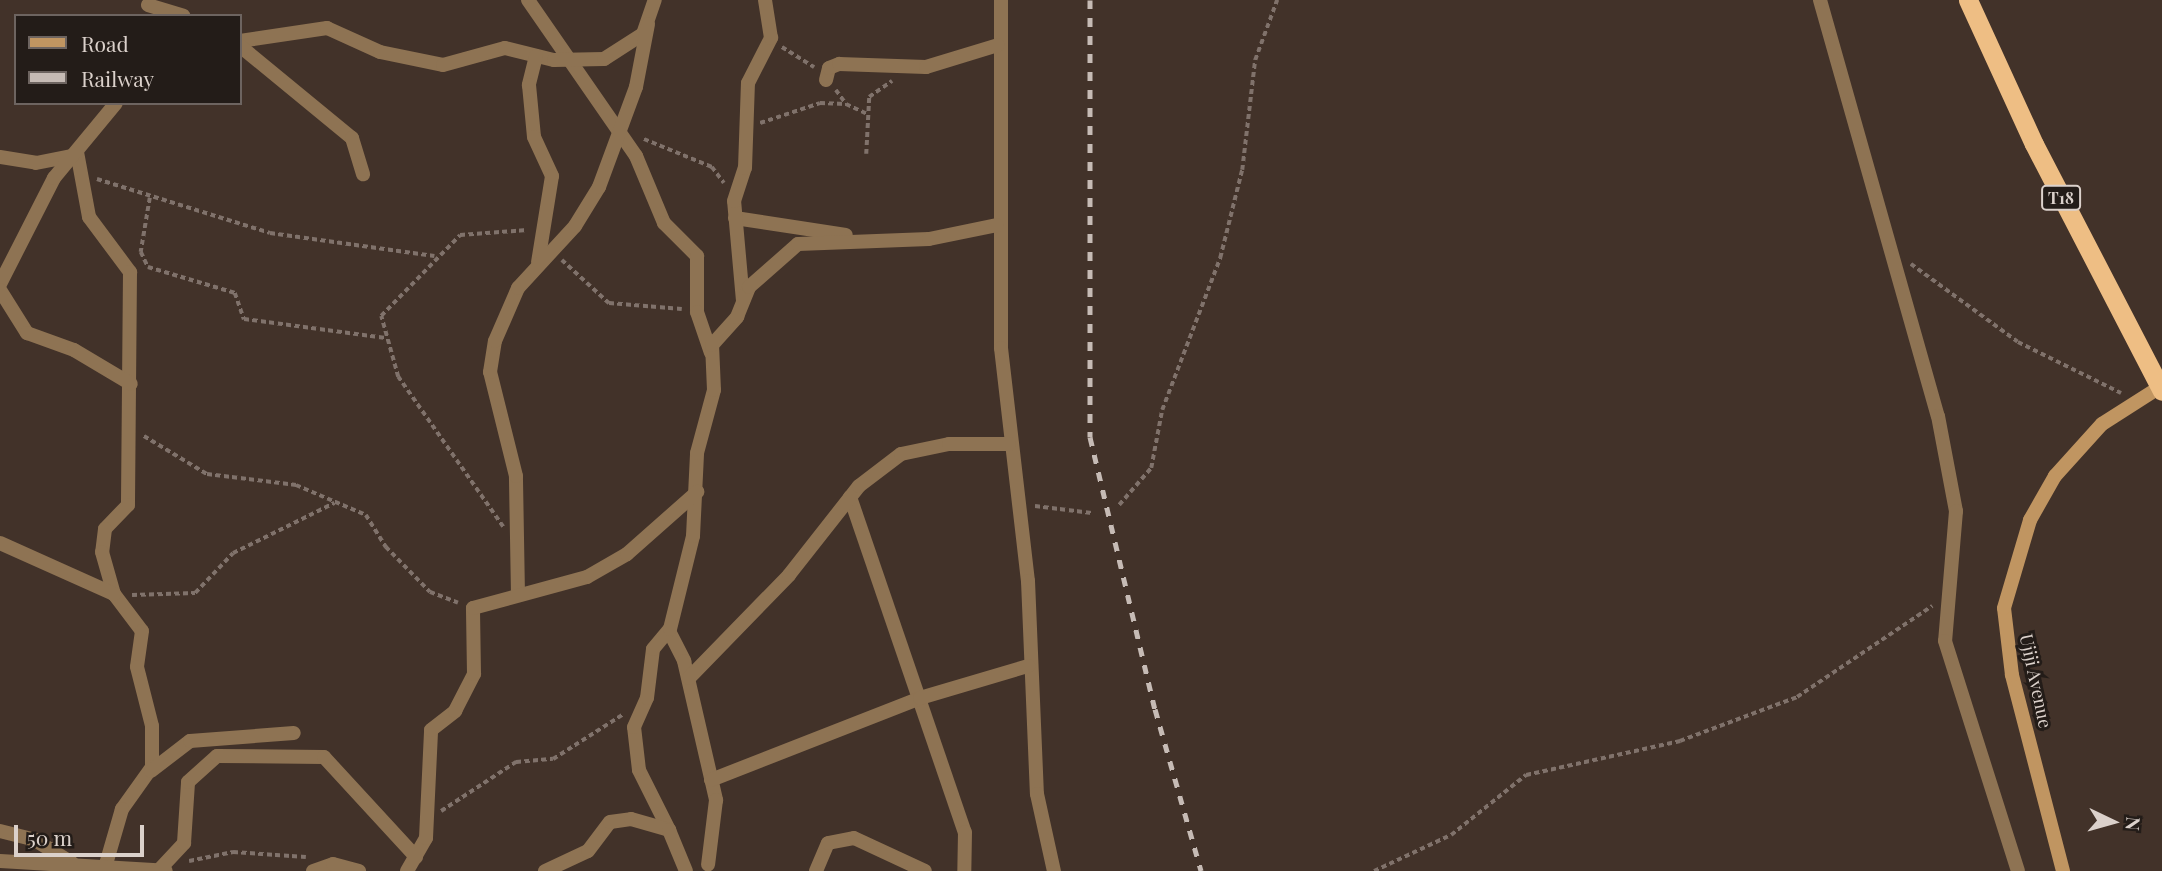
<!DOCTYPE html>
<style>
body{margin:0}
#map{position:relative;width:2162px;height:871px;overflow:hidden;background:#423229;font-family:"Playfair Display",serif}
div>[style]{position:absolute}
.path>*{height:3.5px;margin-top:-1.75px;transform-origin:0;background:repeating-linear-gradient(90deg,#80726b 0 5px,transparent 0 8.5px)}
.minor>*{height:14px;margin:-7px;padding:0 7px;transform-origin:7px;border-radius:7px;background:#8e7353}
.secondary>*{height:14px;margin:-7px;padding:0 7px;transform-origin:7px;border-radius:7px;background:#c09561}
.trunk>*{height:19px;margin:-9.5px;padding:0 9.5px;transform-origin:9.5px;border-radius:9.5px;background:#eebe84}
.rail>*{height:5px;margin-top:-2.5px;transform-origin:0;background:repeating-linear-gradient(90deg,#c6bbb5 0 9px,transparent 0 18px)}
span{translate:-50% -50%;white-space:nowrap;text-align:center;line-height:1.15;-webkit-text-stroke:6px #231c18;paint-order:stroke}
.shield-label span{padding:2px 5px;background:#231c18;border:2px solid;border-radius:5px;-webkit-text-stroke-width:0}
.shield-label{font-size:16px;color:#dbd1cb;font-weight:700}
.street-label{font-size:18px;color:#dbd1cb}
.legend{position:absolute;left:14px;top:14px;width:228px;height:91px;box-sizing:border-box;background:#231c18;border:2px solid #6d6460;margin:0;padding:9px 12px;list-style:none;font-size:21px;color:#dbd1cb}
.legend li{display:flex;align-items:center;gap:14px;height:35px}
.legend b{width:35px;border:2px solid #6d6460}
.north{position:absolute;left:2078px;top:787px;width:70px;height:70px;-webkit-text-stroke:5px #231c18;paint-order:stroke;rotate:95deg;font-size:19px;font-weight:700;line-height:28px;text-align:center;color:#dbd1cb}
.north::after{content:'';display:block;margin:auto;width:24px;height:32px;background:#dbd1cb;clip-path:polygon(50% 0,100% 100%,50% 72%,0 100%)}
.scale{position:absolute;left:14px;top:825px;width:130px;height:32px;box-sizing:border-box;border:4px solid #dbd1cb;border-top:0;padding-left:9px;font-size:21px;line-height:24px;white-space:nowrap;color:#dbd1cb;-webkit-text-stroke:5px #231c18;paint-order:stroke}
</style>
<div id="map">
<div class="path">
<div style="left:782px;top:47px;width:38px;rotate:32deg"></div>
<div style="left:836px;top:90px;width:17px;rotate:54deg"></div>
<div style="left:760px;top:123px;width:63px;rotate:-18.4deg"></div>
<div style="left:820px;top:103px;width:26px;rotate:2deg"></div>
<div style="left:846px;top:104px;width:23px;rotate:25deg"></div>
<div style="left:644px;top:139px;width:74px;rotate:22.4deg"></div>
<div style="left:712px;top:167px;width:20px;rotate:53deg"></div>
<div style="left:866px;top:154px;width:57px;rotate:-87deg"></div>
<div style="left:869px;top:97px;width:28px;rotate:-35deg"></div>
<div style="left:97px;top:179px;width:181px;rotate:17.3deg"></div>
<div style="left:270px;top:233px;width:166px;rotate:8deg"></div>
<div style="left:150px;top:198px;width:55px;rotate:99.5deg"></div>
<div style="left:141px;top:252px;width:17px;rotate:65deg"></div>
<div style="left:148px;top:267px;width:91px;rotate:16.6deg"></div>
<div style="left:235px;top:293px;width:28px;rotate:71deg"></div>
<div style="left:244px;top:319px;width:143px;rotate:7.6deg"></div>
<div style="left:562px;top:260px;width:64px;rotate:42.5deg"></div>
<div style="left:609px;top:303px;width:73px;rotate:4.7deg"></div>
<div style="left:1911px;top:264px;width:132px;rotate:36.1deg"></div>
<div style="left:2018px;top:342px;width:115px;rotate:26.3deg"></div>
<div style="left:144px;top:436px;width:74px;rotate:31.1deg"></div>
<div style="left:207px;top:474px;width:90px;rotate:7deg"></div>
<div style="left:296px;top:485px;width:76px;rotate:23.2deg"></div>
<div style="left:366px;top:515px;width:38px;rotate:58deg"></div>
<div style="left:386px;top:547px;width:63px;rotate:45.6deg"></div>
<div style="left:430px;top:592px;width:30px;rotate:21deg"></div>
<div style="left:1119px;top:505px;width:49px;rotate:-49.1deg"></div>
<div style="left:1151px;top:468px;width:59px;rotate:-79.3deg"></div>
<div style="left:1162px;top:410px;width:163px;rotate:-69.1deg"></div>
<div style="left:1220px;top:258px;width:91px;rotate:-76deg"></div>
<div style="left:1242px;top:170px;width:111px;rotate:-83.3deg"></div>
<div style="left:1255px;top:60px;width:64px;rotate:-69.9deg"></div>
<div style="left:1035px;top:506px;width:57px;rotate:7deg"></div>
<div style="left:503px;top:527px;width:183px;rotate:-125deg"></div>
<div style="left:398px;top:377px;width:63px;rotate:-105.6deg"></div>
<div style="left:381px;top:316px;width:113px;rotate:-45.7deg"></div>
<div style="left:460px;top:235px;width:67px;rotate:-4.3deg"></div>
<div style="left:132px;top:595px;width:63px;rotate:-1.8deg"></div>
<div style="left:195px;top:593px;width:55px;rotate:-46.5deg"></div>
<div style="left:233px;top:553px;width:113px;rotate:-26.3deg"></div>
<div style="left:441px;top:811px;width:90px;rotate:-33.2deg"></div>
<div style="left:516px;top:762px;width:37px;rotate:-5deg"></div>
<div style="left:553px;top:759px;width:82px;rotate:-32.5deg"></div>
<div style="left:189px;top:861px;width:45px;rotate:-11.6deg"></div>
<div style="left:233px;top:852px;width:73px;rotate:3.9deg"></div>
<div style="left:1374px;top:871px;width:85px;rotate:-25.1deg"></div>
<div style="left:1451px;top:835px;width:96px;rotate:-38.7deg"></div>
<div style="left:1526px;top:775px;width:158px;rotate:-12.4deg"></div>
<div style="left:1680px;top:741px;width:125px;rotate:-20.6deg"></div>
<div style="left:1797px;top:697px;width:163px;rotate:-34deg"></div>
</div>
<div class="minor">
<div style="left:528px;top:0;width:190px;rotate:55.3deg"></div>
<div style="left:636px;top:156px;width:73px;rotate:67.3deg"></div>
<div style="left:664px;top:223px;width:47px;rotate:45deg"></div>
<div style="left:697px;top:256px;width:56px;rotate:90deg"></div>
<div style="left:697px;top:312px;width:43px;rotate:71.1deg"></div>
<div style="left:1001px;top:0;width:348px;rotate:90deg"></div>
<div style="left:1001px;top:348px;width:235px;rotate:83.4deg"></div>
<div style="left:1028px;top:581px;width:213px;rotate:87.6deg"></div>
<div style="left:1037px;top:794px;width:79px;rotate:77.6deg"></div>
<div style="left:1820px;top:0;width:432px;rotate:74.2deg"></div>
<div style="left:1938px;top:416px;width:97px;rotate:79.3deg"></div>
<div style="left:1956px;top:511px;width:130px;rotate:94.8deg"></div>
<div style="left:1945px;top:641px;width:241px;rotate:72.4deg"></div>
<div style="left:148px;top:5px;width:37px;rotate:17deg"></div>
<div style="left:240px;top:41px;width:88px;rotate:-8.5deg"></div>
<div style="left:327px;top:28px;width:58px;rotate:24.4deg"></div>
<div style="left:380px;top:52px;width:64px;rotate:11.7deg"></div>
<div style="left:443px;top:65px;width:64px;rotate:-15.3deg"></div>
<div style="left:505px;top:48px;width:50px;rotate:13.8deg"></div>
<div style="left:554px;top:60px;width:50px;rotate:-1.1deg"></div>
<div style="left:604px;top:59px;width:46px;rotate:-32.7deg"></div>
<div style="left:643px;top:34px;width:36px;rotate:-71deg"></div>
<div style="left:240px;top:46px;width:145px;rotate:39.4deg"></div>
<div style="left:352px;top:138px;width:38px;rotate:73deg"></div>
<div style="left:536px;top:56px;width:30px;rotate:104deg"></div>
<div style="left:529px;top:85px;width:52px;rotate:84.5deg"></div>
<div style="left:534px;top:137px;width:43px;rotate:65.2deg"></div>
<div style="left:552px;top:176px;width:87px;rotate:99.2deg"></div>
<div style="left:826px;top:80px;width:12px;rotate:-76deg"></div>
<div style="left:829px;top:68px;width:11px;rotate:-22deg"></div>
<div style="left:839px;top:64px;width:87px;rotate:2deg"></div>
<div style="left:926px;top:67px;width:75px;rotate:-17deg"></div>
<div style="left:77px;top:152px;width:66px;rotate:79.5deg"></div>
<div style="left:89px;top:217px;width:69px;rotate:53.3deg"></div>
<div style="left:130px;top:272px;width:233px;rotate:90.5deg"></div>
<div style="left:128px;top:505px;width:33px;rotate:134deg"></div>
<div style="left:105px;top:529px;width:23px;rotate:97deg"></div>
<div style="left:102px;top:552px;width:44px;rotate:74.1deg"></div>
<div style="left:114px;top:594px;width:46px;rotate:52.9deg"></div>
<div style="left:142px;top:631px;width:36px;rotate:98deg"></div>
<div style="left:137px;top:667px;width:61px;rotate:75.7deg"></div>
<div style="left:152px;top:726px;width:41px;rotate:90deg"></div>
<div style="left:152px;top:767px;width:52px;rotate:125.5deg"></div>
<div style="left:122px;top:809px;width:65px;rotate:106.2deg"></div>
<div style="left:0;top:157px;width:36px;rotate:9deg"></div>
<div style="left:36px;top:163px;width:37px;rotate:-11deg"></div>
<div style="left:735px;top:218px;width:112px;rotate:8.7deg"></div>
<div style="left:0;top:284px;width:119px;rotate:-63deg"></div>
<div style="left:54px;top:178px;width:97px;rotate:-50.4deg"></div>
<div style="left:0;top:290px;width:51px;rotate:57.9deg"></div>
<div style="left:27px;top:333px;width:50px;rotate:19.9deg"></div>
<div style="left:74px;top:350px;width:66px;rotate:30.8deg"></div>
<div style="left:743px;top:301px;width:100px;rotate:-95.1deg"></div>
<div style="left:734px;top:201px;width:35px;rotate:-72deg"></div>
<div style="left:745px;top:168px;width:85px;rotate:-88deg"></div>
<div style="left:748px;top:83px;width:51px;rotate:-62.9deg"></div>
<div style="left:771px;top:38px;width:38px;rotate:-99deg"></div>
<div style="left:850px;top:497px;width:354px;rotate:71.1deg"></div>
<div style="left:965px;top:832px;width:39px;rotate:91deg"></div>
<div style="left:0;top:543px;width:125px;rotate:24.1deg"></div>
<div style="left:518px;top:595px;width:119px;rotate:-91deg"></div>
<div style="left:516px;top:476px;width:107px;rotate:-104deg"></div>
<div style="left:490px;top:372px;width:31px;rotate:-81deg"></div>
<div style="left:495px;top:341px;width:58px;rotate:-66.5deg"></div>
<div style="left:518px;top:288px;width:84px;rotate:-47.4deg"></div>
<div style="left:575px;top:226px;width:46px;rotate:-58.4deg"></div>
<div style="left:599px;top:187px;width:107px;rotate:-69.7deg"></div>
<div style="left:636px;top:87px;width:64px;rotate:-79.2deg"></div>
<div style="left:669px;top:631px;width:34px;rotate:63deg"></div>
<div style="left:684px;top:661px;width:143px;rotate:77deg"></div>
<div style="left:716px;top:800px;width:65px;rotate:97deg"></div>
<div style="left:689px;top:678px;width:144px;rotate:-45.8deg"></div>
<div style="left:789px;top:575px;width:113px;rotate:-51.8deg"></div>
<div style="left:859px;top:486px;width:53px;rotate:-37.3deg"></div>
<div style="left:901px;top:454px;width:49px;rotate:-11.8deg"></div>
<div style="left:949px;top:444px;width:60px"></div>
<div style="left:151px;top:771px;width:49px;rotate:-37.6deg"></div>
<div style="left:190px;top:741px;width:104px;rotate:-4.4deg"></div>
<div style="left:711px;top:780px;width:225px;rotate:-21.4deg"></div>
<div style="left:920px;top:698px;width:113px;rotate:-16.5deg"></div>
<div style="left:669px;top:830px;width:67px;rotate:-116.6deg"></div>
<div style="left:639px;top:770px;width:43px;rotate:-96.6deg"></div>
<div style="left:634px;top:727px;width:32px;rotate:-66deg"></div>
<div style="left:647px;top:698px;width:49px;rotate:-83deg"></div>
<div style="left:653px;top:649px;width:26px;rotate:-50deg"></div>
<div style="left:670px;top:629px;width:96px;rotate:-76.1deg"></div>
<div style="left:693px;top:536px;width:83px;rotate:-87.2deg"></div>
<div style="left:697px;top:453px;width:65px;rotate:-74.9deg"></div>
<div style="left:714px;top:390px;width:45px;rotate:-92.5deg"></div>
<div style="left:712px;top:345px;width:38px;rotate:-48deg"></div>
<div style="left:737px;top:317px;width:32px;rotate:-68deg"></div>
<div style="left:749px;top:287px;width:65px;rotate:-41.3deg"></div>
<div style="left:798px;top:244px;width:131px;rotate:-2.2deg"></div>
<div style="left:929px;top:239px;width:69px;rotate:-11.6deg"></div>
<div style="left:0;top:831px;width:36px;rotate:14deg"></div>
<div style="left:35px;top:840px;width:44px;rotate:31.9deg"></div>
<div style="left:0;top:861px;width:166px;rotate:3.4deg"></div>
<div style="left:159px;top:870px;width:37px;rotate:-47deg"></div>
<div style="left:184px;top:843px;width:61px;rotate:-86.2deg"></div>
<div style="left:188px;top:782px;width:39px;rotate:-42deg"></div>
<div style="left:217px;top:756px;width:107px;rotate:0.5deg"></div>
<div style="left:324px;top:757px;width:136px;rotate:47.4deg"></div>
<div style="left:313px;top:871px;width:21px;rotate:-19deg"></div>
<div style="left:333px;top:864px;width:27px;rotate:15deg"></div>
<div style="left:407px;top:871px;width:38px;rotate:-60deg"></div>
<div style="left:426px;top:838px;width:108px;rotate:-87.3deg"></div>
<div style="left:431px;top:730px;width:31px;rotate:-38deg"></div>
<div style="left:455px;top:711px;width:42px;rotate:-62.8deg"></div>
<div style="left:474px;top:674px;width:66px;rotate:-90.9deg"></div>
<div style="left:473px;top:608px;width:118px;rotate:-15.2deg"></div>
<div style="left:587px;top:577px;width:46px;rotate:-29.9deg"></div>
<div style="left:627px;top:554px;width:94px;rotate:-41.5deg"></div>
<div style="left:545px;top:871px;width:47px;rotate:-24.9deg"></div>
<div style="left:588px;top:851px;width:36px;rotate:-53deg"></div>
<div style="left:610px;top:822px;width:21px;rotate:-8deg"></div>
<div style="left:631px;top:819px;width:40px;rotate:16deg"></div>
<div style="left:669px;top:830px;width:44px;rotate:67.5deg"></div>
<div style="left:816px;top:871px;width:30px;rotate:-67deg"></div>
<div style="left:828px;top:843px;width:26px;rotate:-11deg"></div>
<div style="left:854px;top:838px;width:78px;rotate:24.9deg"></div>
</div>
<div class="secondary">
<div style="left:2063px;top:871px;width:203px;rotate:-104.6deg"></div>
<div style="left:2012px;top:675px;width:67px;rotate:-96.8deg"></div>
<div style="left:2004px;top:608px;width:92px;rotate:-73.5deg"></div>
<div style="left:2030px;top:520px;width:51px;rotate:-60.4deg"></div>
<div style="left:2055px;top:476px;width:70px;rotate:-47.9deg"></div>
<div style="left:2102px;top:424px;width:69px;rotate:-32.5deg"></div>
</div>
<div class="trunk">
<div style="left:1968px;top:0;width:158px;rotate:65.4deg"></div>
<div style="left:2034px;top:144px;width:278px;rotate:62.6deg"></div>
</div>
<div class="rail">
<div style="left:1090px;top:0;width:437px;rotate:90deg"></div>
<div style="left:1090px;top:437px;width:280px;rotate:76.6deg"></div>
<div style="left:1155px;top:709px;width:168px;rotate:74.1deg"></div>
</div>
<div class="shield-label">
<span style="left:2061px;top:198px">T18</span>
</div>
<div class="street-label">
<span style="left:2036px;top:681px;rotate:78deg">Ujiji Avenue</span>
</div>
<ul class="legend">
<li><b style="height:9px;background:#c09561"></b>Road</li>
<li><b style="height:9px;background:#c6bbb5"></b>Railway</li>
</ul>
<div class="north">N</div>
<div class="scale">50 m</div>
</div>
